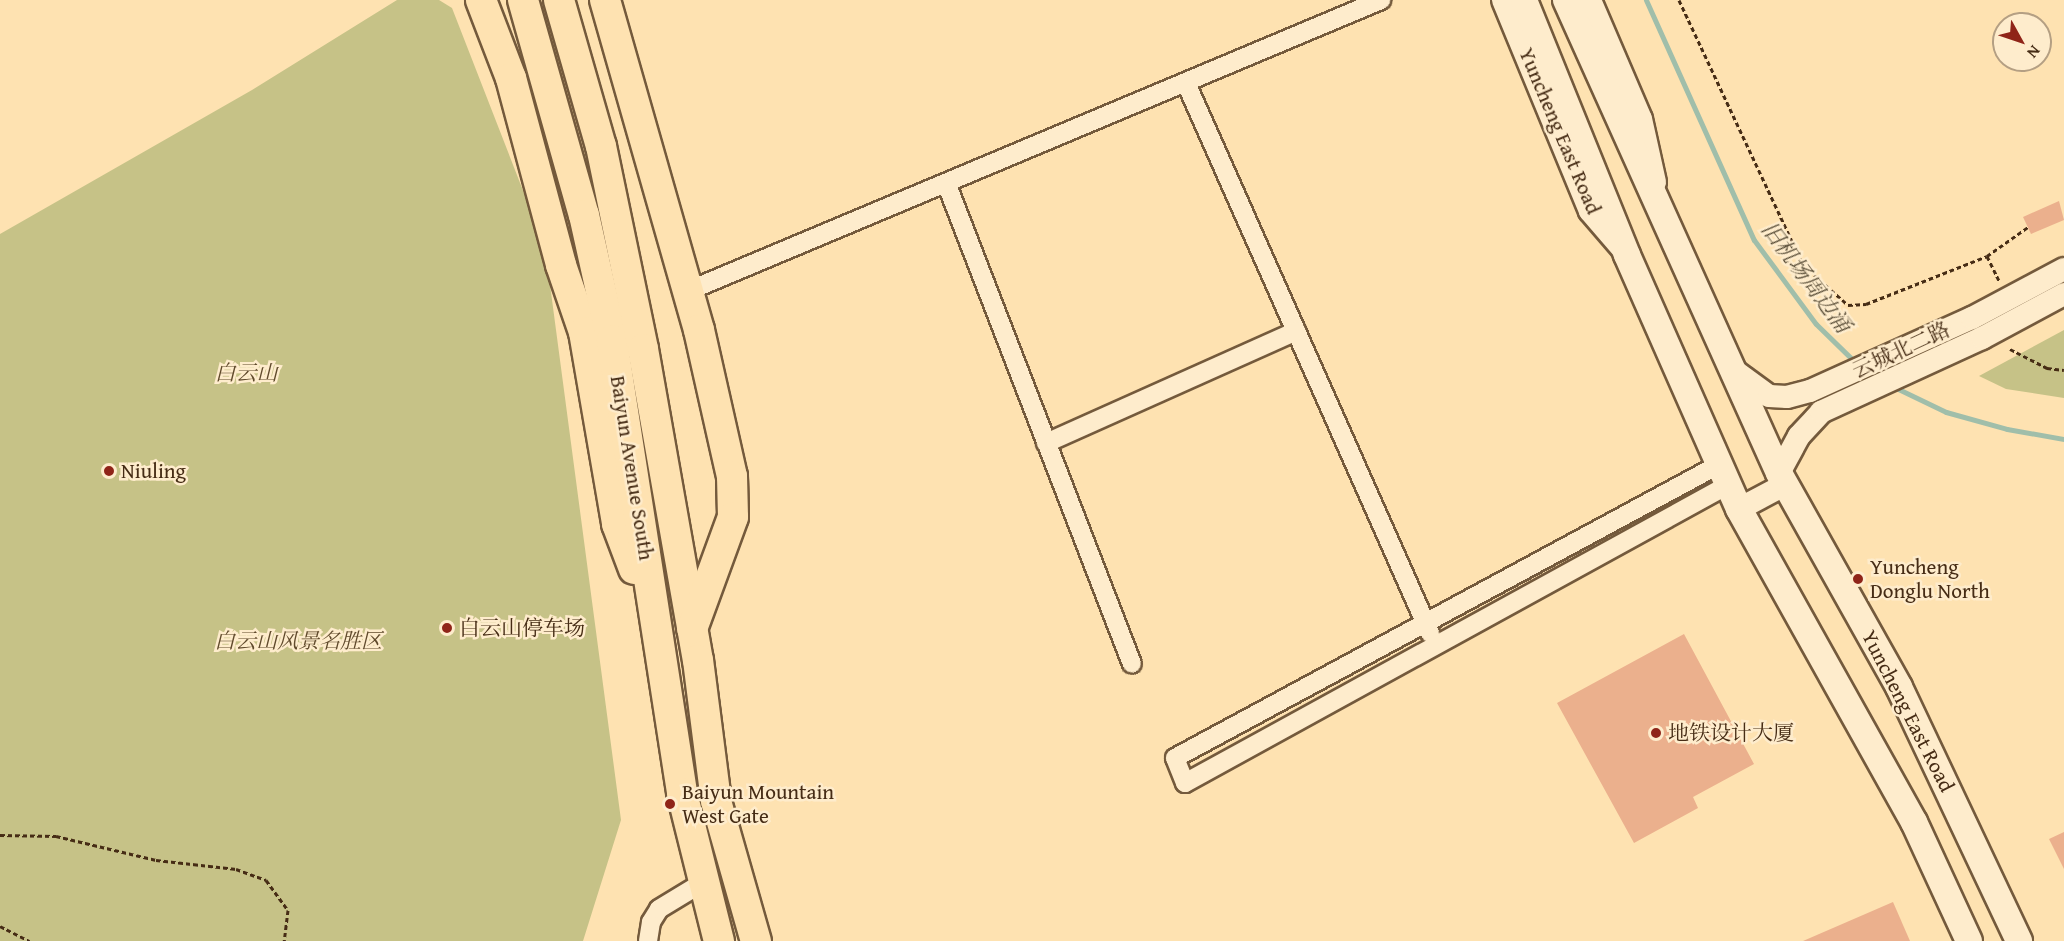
<!DOCTYPE html>
<meta charset="utf-8">
<style>
body{margin:0}
#map{position:relative;width:2064px;height:941px;overflow:hidden;background:#fee2b1;font-family:"Gentium Book Plus","Noto Serif SC",serif}
div>[style]{position:absolute}
.green>*{inset:0;background:#c6c287}
.stream>*{height:5px;margin:-2.5px;padding:0 2.5px;transform-origin:2.5px;border-radius:2.5px;background:#a0beaa}
.building>*{inset:0;background:#ebb08d}
.path>*{height:3px;margin-top:-1.5px;transform-origin:0;background:repeating-linear-gradient(90deg,#462c15 0 4.5px,transparent 0 7.5px)}
.roads{filter:drop-shadow(2px 0 #745a3c) drop-shadow(-2px 0 #745a3c) drop-shadow(0 2px #745a3c) drop-shadow(0 -2px #745a3c)}
.minor>*{height:18px;margin:-9px;padding:0 9px;transform-origin:9px;border-radius:9px;background:#feeccc}
.tertiary>*{height:22px;margin:-11px;padding:0 11px;transform-origin:11px;border-radius:11px;background:#feeccc}
.secondary>*{height:26px;margin:-13px;padding:0 13px;transform-origin:13px;border-radius:13px;background:#feeccc}
.trunk>*{height:30px;margin:-15px;padding:0 15px;transform-origin:15px;border-radius:15px;background:#fee2b1}
.dots>*{width:16px;height:16px;translate:-50% -50%;box-sizing:border-box;border:3px solid #feeccc;border-radius:50%}
span{translate:-50% -50%;white-space:nowrap;text-align:center;line-height:1.15;-webkit-text-stroke:5px #feeccc;paint-order:stroke}
.street-label{font-size:21px;color:#462c15}
.park-label{font-size:21px;color:#604a2c;font-style:italic}
.poi-label{font-size:21px;color:#462c15}
.left{translate:0 -50%;text-align:left}
.water-label{font-size:22px;color:#5c503a;font-style:italic}
.north{position:absolute;left:1992px;top:12px;width:60px;height:60px;box-sizing:border-box;background:#feeccc;border:2px solid #b49f83;border-radius:50%;rotate:130deg;font-size:16px;font-weight:700;line-height:24px;text-align:center;color:#462c15}
.north::after{content:'';display:block;margin:auto;width:21px;height:27px;background:#8f2418;clip-path:polygon(50% 0,100% 100%,50% 72%,0 100%)}
</style>
<div id="map">
<div class="green">
<div style="clip-path:polygon(397px 0,439px 0,452px 8px,545px 247px,621px 820px,583px 941px,0 941px,0 234px,252px 90px)"></div>
<div style="clip-path:polygon(2064px 330px,2064px 398px,2006px 389px,1979px 376px)"></div>
</div>
<div class="stream">
<div style="left:1646px;top:0;width:263px;rotate:65.8deg"></div>
<div style="left:1754px;top:240px;width:104px;rotate:53.6deg"></div>
<div style="left:1816px;top:324px;width:56px;rotate:44.3deg"></div>
<div style="left:1892px;top:386px;width:60px;rotate:25.7deg"></div>
<div style="left:1946px;top:412px;width:63px;rotate:15.6deg"></div>
<div style="left:2007px;top:429px;width:58px;rotate:10deg"></div>
</div>
<div class="building">
<div style="clip-path:polygon(2059px 201px,2064px 220px,2031px 234px,2023px 217px)"></div>
<div style="clip-path:polygon(1684px 634px,1754px 764px,1693px 797px,1698px 808px,1634px 843px,1557px 703px)"></div>
<div style="clip-path:polygon(2064px 832px,2064px 869px,2049px 839px)"></div>
<div style="clip-path:polygon(1893px 902px,1910px 941px,1803px 941px)"></div>
</div>
<div class="path">
<div style="left:1679px;top:0;width:293px;rotate:64.9deg"></div>
<div style="left:1803px;top:265px;width:60px;rotate:41.6deg"></div>
<div style="left:1848px;top:305px;width:18px;rotate:-3deg"></div>
<div style="left:1866px;top:304px;width:130px;rotate:-21.6deg"></div>
<div style="left:1987px;top:256px;width:50px;rotate:-35.3deg"></div>
<div style="left:1987px;top:256px;width:28px;rotate:64deg"></div>
<div style="left:2010px;top:349px;width:42px;rotate:27.2deg"></div>
<div style="left:2047px;top:368px;width:17px;rotate:7deg"></div>
<div style="left:0;top:835px;width:56px;rotate:1deg"></div>
<div style="left:56px;top:836px;width:103px;rotate:13.5deg"></div>
<div style="left:156px;top:860px;width:81px;rotate:6.4deg"></div>
<div style="left:236px;top:869px;width:32px;rotate:20deg"></div>
<div style="left:266px;top:880px;width:37px;rotate:54deg"></div>
<div style="left:288px;top:910px;width:31px;rotate:97deg"></div>
<div style="left:0;top:926px;width:33px;rotate:27deg"></div>
</div>
<div class="roads">
<div class="minor">
<div style="left:1186px;top:83px;width:602px;rotate:66.08deg"></div>
<div style="left:947px;top:185px;width:513px;rotate:68.88deg"></div>
<div style="left:688px;top:291px;width:752px;rotate:-22.78deg"></div>
<div style="left:1046px;top:443px;width:274px;rotate:-24.1deg"></div>
<div style="left:1720px;top:464px;width:619px;rotate:151.66deg"></div>
<div style="left:1175px;top:758px;width:27px;rotate:68deg"></div>
<div style="left:1185px;top:783px;width:619px;rotate:-28.76deg"></div>
<div style="left:648px;top:941px;width:19px;rotate:-81deg"></div>
<div style="left:651px;top:922px;width:15px;rotate:-58deg"></div>
<div style="left:659px;top:909px;width:54px;rotate:-31.3deg"></div>
</div>
<div class="tertiary">
<div style="left:1503px;top:0;width:228px;rotate:67.6deg"></div>
<div style="left:1590px;top:211px;width:46px;rotate:49.4deg"></div>
<div style="left:1590px;top:0;width:129px;rotate:66.8deg"></div>
<div style="left:1641px;top:119px;width:65px;rotate:77.5deg"></div>
<div style="left:1736px;top:372px;width:41px;rotate:36deg"></div>
<div style="left:1769px;top:396px;width:18px;rotate:3deg"></div>
<div style="left:1787px;top:397px;width:24px;rotate:-15deg"></div>
<div style="left:1810px;top:391px;width:178px;rotate:-24.3deg"></div>
<div style="left:1972px;top:318px;width:104px;rotate:-28deg"></div>
<div style="left:1779px;top:473px;width:42px;rotate:-61.6deg"></div>
<div style="left:1799px;top:436px;width:33px;rotate:-47deg"></div>
<div style="left:1821px;top:412px;width:177px;rotate:-24.7deg"></div>
<div style="left:1982px;top:338px;width:93px;rotate:-28.2deg"></div>
<div style="left:1739px;top:509px;width:53px;rotate:-28deg"></div>
</div>
<div class="secondary">
<div style="left:1524px;top:0;width:275px;rotate:68deg"></div>
<div style="left:1627px;top:255px;width:278px;rotate:66.2deg"></div>
<div style="left:1739px;top:509px;width:359px;rotate:60.8deg"></div>
<div style="left:1914px;top:822px;width:131px;rotate:65.2deg"></div>
<div style="left:1566px;top:0;width:519px;rotate:65.76deg"></div>
<div style="left:1779px;top:473px;width:245px;rotate:60.7deg"></div>
<div style="left:1899px;top:687px;width:281px;rotate:64.7deg"></div>
</div>
<div class="trunk">
<div style="left:481px;top:0;width:84px;rotate:69deg"></div>
<div style="left:511px;top:78px;width:194px;rotate:75deg"></div>
<div style="left:561px;top:265px;width:71px;rotate:71.1deg"></div>
<div style="left:584px;top:332px;width:195px;rotate:80.2deg"></div>
<div style="left:617px;top:524px;width:48px;rotate:69.3deg"></div>
<div style="left:523px;top:0;width:223px;rotate:74.2deg"></div>
<div style="left:584px;top:215px;width:128px;rotate:77.4deg"></div>
<div style="left:612px;top:340px;width:458px;rotate:81.2deg"></div>
<div style="left:682px;top:793px;width:153px;rotate:76deg"></div>
<div style="left:559px;top:0;width:152px;rotate:74deg"></div>
<div style="left:601px;top:146px;width:207px;rotate:78.3deg"></div>
<div style="left:643px;top:349px;width:316px;rotate:80deg"></div>
<div style="left:698px;top:660px;width:142px;rotate:82.7deg"></div>
<div style="left:716px;top:801px;width:146px;rotate:74.1deg"></div>
<div style="left:605px;top:0;width:343px;rotate:74.1deg"></div>
<div style="left:699px;top:330px;width:150px;rotate:77.3deg"></div>
<div style="left:732px;top:476px;width:41px;rotate:88.6deg"></div>
<div style="left:733px;top:517px;width:119px;rotate:110.1deg"></div>
</div>
</div>
<div class="dots">
<div style="left:109px;top:471px;background:#8f2418"></div>
<div style="left:1858px;top:579px;background:#8f2418"></div>
<div style="left:447px;top:628px;background:#8f2418"></div>
<div style="left:1656px;top:733px;background:#8f2418"></div>
<div style="left:670px;top:804px;background:#8f2418"></div>
</div>
<div class="street-label">
<span style="left:1560px;top:131px;rotate:67deg">Yuncheng East Road</span>
<span style="left:1901px;top:350px;rotate:-25deg">云城北二路</span>
<span style="left:632px;top:468px;rotate:81deg">Baiyun Avenue South</span>
<span style="left:1908px;top:711px;rotate:63deg">Yuncheng East Road</span>
</div>
<div class="park-label">
<span style="left:246px;top:373px">白云山</span>
<span style="left:298px;top:641px">白云山风景名胜区</span>
</div>
<div class="poi-label">
<span class="left" style="left:121px;top:471px">Niuling</span>
<span class="left" style="left:1870px;top:579px">Yuncheng<br>Donglu North</span>
<span class="left" style="left:459px;top:628px">白云山停车场</span>
<span class="left" style="left:1668px;top:733px">地铁设计大厦</span>
<span class="left" style="left:682px;top:804px">Baiyun Mountain<br>West Gate</span>
</div>
<div class="water-label">
<span style="left:1806px;top:277px;rotate:53deg">旧机场周边涌</span>
</div>
<div class="north">N</div>
</div>
